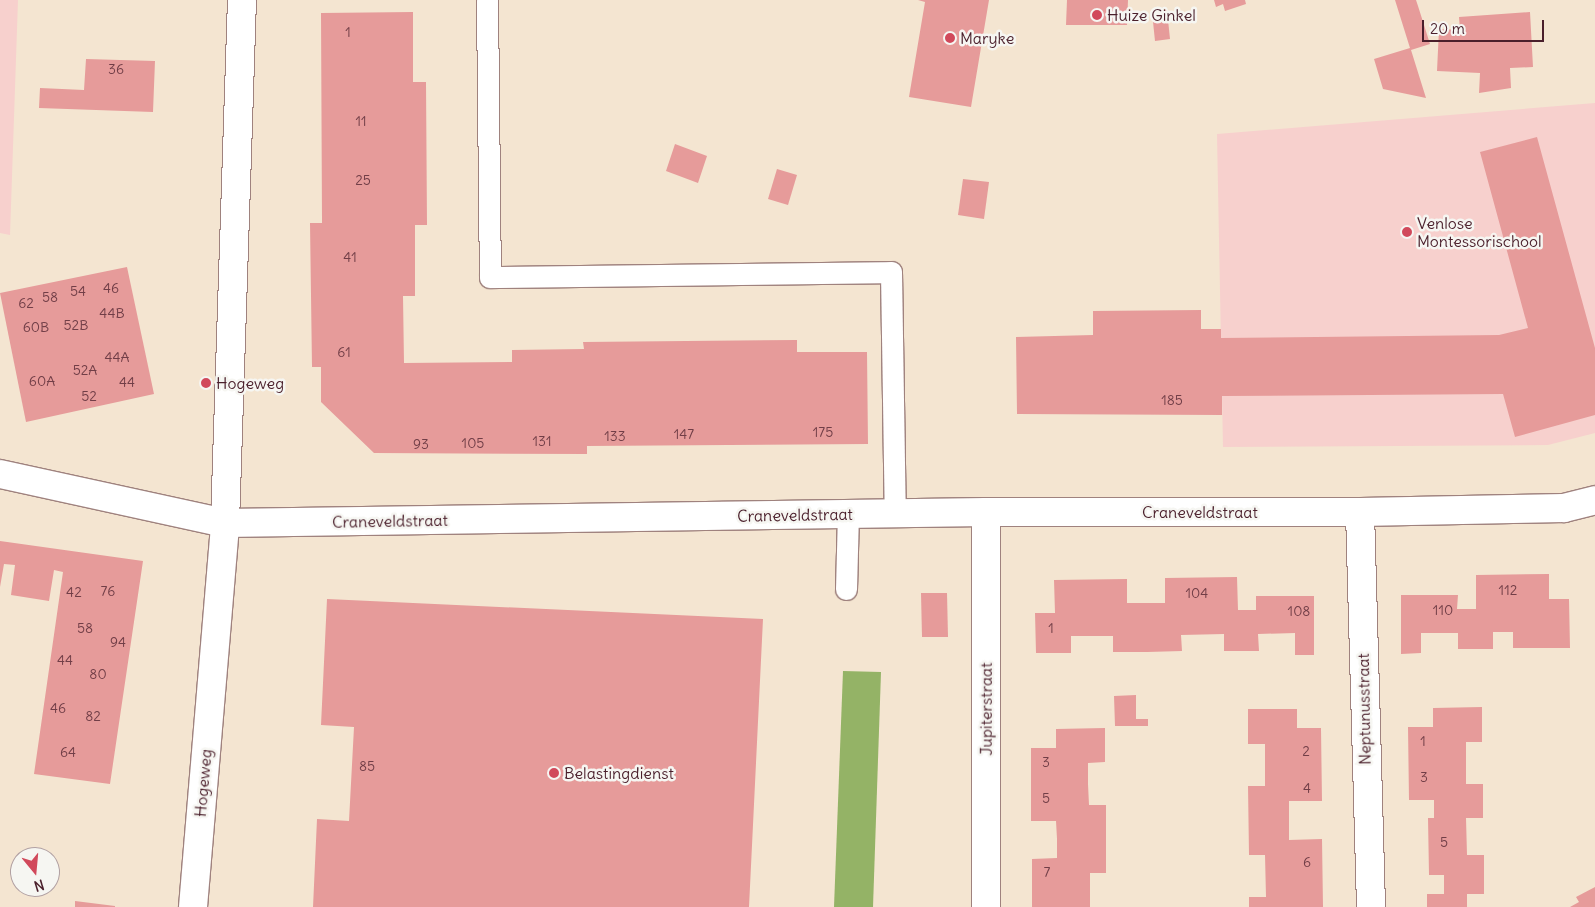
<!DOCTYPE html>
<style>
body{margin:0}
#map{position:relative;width:1595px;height:907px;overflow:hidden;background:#f4e5d1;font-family:Delius,sans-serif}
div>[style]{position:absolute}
.built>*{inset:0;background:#f7d0cd}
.forest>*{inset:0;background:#94b366}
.building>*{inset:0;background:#e69b9a}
.roads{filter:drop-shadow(1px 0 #9f827e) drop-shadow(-1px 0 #9f827e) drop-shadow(0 1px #9f827e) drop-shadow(0 -1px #9f827e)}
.service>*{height:21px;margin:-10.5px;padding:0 10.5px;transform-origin:10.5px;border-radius:10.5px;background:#fff}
.minor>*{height:28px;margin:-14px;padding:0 14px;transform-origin:14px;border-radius:14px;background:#fff}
.dots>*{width:14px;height:14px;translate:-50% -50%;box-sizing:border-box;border:2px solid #f6f6f2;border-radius:50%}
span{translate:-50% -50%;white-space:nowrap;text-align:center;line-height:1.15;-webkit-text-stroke:5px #f6f6f2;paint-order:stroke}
.number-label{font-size:14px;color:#713e47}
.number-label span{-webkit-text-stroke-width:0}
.poi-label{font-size:16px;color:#4a1f2b}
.left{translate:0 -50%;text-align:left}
.street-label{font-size:16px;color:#4a1f2b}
.north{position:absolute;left:10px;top:847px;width:50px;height:50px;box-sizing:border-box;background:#f6f6f2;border:1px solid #b1a0a2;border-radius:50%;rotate:163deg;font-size:14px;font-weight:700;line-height:20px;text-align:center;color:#4a1f2b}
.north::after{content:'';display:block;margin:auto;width:18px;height:22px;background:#d1495b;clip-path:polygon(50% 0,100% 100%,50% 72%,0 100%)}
.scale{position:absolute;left:1422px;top:20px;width:122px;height:22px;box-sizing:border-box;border:2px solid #4a1f2b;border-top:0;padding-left:6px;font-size:15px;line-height:18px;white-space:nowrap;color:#4a1f2b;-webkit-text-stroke:4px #f6f6f2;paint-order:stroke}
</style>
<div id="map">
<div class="built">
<div style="clip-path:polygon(0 0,18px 0,10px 235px,0 233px)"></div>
<div style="clip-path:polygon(1595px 103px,1595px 433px,1548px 445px,1223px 447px,1217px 134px)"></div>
</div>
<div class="forest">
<div style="clip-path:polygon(843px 671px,881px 672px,873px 907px,834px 907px)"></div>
</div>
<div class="building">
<div style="clip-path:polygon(918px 0,989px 0,971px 107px,909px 97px,925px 2px)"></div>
<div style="clip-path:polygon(1067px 0,1128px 0,1127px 25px,1066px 25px)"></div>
<div style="clip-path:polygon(1214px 0,1245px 0,1246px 4px,1225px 11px,1223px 4px,1216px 7px)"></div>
<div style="clip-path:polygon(1395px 0,1416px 0,1418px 6px,1430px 44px,1411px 50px,1426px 98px,1383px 89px,1374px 59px,1410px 48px)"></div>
<div style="clip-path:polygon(1167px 10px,1170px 39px,1155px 41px,1152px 12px)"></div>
<div style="clip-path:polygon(413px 12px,413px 82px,426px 82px,427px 225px,415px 225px,415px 296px,403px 296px,404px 363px,512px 362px,512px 350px,584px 349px,583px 342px,797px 340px,797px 352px,867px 352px,868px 444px,587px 446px,587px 454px,374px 453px,321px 402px,321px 367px,312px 367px,310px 223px,322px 223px,321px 13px)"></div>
<div style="clip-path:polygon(1530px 12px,1533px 67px,1510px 68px,1511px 88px,1479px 93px,1480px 73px,1437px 71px,1439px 29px,1460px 30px,1459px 17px)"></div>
<div style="clip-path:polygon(86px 59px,155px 61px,153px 112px,39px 108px,40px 88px,84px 90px)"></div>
<div style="clip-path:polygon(1537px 137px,1595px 348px,1595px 415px,1515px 437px,1503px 394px,1222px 396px,1222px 415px,1017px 414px,1016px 337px,1093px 335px,1093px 311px,1201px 310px,1201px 329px,1221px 329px,1221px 338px,1499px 335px,1528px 328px,1480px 152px)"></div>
<div style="clip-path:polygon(675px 144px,707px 156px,698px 183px,666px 171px)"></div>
<div style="clip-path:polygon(777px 169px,797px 175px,788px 205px,768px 199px)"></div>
<div style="clip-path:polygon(963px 179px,989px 182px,984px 219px,958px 215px)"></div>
<div style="clip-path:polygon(127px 267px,154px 394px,26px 422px,0 293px)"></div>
<div style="clip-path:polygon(0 541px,143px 561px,110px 784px,34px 774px,63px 572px,54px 570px,49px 601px,11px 595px,15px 565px,4px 564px,0 587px)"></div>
<div style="clip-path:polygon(1549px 574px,1549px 599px,1569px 599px,1570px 648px,1513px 648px,1513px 632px,1493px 632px,1493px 649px,1458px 649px,1458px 633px,1421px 633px,1421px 653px,1401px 654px,1401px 595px,1458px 595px,1457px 609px,1476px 609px,1476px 575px)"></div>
<div style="clip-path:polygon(1237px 577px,1238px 610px,1256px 610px,1256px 596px,1314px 596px,1314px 655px,1295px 655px,1295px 633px,1258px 634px,1259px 651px,1224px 651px,1224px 634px,1181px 635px,1182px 651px,1147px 652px,1113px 652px,1113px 636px,1071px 636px,1071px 653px,1036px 653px,1035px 613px,1055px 613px,1054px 580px,1127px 579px,1127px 603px,1165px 603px,1165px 578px)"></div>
<div style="clip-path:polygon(921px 593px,947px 593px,948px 637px,922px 637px)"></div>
<div style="clip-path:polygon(327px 599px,763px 619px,749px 907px,313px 907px,317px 819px,349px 821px,354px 727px,321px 725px)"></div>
<div style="clip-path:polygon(1136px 695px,1136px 719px,1148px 719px,1148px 726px,1115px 726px,1114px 696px)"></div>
<div style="clip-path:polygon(1482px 707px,1482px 742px,1466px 742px,1466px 784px,1483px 784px,1483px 818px,1466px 818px,1467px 855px,1484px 855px,1484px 894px,1467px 894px,1467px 907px,1427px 907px,1427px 894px,1444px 894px,1444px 875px,1429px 875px,1428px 818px,1434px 818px,1434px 800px,1409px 800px,1408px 727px,1433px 727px,1433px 708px)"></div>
<div style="clip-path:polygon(1248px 709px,1297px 709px,1297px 728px,1321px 728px,1322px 801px,1289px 801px,1289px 840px,1322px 839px,1323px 907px,1249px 907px,1249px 897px,1266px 897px,1265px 855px,1249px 855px,1248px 786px,1265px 786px,1265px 744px,1248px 744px)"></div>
<div style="clip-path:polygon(1105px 728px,1105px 762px,1088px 763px,1088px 784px,1089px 805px,1106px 805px,1106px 873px,1090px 873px,1090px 907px,1032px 907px,1032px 859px,1057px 858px,1057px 839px,1056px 821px,1031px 821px,1031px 748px,1056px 748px,1056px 729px)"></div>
<div style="clip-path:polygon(1595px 887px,1595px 907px,1570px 907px,1579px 902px,1576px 897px)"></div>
<div style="clip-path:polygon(75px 901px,115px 906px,115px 907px,75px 907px)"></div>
</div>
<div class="roads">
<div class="service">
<div style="left:487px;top:0;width:277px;rotate:89.4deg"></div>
<div style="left:490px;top:277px;width:401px;rotate:-0.7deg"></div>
<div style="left:891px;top:272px;width:242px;rotate:89.1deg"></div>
<div style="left:846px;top:589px;width:75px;rotate:-88.5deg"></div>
</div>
<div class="minor">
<div style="left:0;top:474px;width:230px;rotate:12.3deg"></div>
<div style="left:225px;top:523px;width:761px;rotate:-0.83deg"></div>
<div style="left:986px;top:512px;width:374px"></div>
<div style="left:1360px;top:512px;width:204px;rotate:-1.1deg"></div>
<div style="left:1564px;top:508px;width:32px;rotate:-14deg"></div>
<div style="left:986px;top:512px;width:395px;rotate:90deg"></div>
<div style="left:1360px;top:512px;width:395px;rotate:88.4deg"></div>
<div style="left:193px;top:907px;width:385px;rotate:-85.2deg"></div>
<div style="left:225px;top:523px;width:523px;rotate:-88.14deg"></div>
</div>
</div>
<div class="dots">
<div style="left:1097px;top:15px;background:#d1495b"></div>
<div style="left:950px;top:38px;background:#d1495b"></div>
<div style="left:1407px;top:232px;background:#d1495b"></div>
<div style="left:206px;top:383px;background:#d1495b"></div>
<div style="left:554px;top:773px;background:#d1495b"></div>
</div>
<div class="number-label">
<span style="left:348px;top:32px">1</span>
<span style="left:116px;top:69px">36</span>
<span style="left:361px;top:121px">11</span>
<span style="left:363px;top:180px">25</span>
<span style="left:350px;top:257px">41</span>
<span style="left:111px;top:288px">46</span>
<span style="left:78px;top:291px">54</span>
<span style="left:50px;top:297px">58</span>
<span style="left:26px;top:303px">62</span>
<span style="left:112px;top:313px">44B</span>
<span style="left:76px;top:325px">52B</span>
<span style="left:36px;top:327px">60B</span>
<span style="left:344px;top:352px">61</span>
<span style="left:117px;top:357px">44A</span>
<span style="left:85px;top:370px">52A</span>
<span style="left:42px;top:381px">60A</span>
<span style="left:127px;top:382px">44</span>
<span style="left:89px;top:396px">52</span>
<span style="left:1172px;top:400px">185</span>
<span style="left:823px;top:432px">175</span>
<span style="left:684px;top:434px">147</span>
<span style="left:615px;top:436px">133</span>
<span style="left:542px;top:441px">131</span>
<span style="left:473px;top:443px">105</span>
<span style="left:421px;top:444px">93</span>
<span style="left:1508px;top:590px">112</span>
<span style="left:108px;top:591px">76</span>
<span style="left:74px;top:592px">42</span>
<span style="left:1197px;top:593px">104</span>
<span style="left:1443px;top:610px">110</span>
<span style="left:1299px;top:611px">108</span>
<span style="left:85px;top:628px">58</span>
<span style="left:1051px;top:628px">1</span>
<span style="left:118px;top:642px">94</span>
<span style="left:65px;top:660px">44</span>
<span style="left:98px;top:674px">80</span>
<span style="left:58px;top:708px">46</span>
<span style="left:93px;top:716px">82</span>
<span style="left:1423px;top:741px">1</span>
<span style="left:1306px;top:751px">2</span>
<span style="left:68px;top:752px">64</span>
<span style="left:1046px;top:762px">3</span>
<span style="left:367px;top:766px">85</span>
<span style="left:1424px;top:777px">3</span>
<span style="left:1307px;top:788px">4</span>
<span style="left:1046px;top:798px">5</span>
<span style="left:1444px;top:842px">5</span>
<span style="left:1307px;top:862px">6</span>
<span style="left:1047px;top:872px">7</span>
</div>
<div class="poi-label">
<span class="left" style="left:1107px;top:15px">Huize Ginkel</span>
<span class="left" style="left:960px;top:38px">Maryke</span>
<span class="left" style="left:1417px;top:232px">Venlose<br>Montessorischool</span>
<span class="left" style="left:216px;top:383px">Hogeweg</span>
<span class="left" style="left:564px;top:773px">Belastingdienst</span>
</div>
<div class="street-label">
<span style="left:1200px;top:512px">Craneveldstraat</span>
<span style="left:795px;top:515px;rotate:-1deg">Craneveldstraat</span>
<span style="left:390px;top:521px;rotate:-1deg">Craneveldstraat</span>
<span style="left:986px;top:709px;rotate:-90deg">Jupiterstraat</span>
<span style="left:1364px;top:709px;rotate:-91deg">Neptunusstraat</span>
<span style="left:203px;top:783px;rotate:-85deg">Hogeweg</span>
</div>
<div class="north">N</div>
<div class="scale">20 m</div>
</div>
